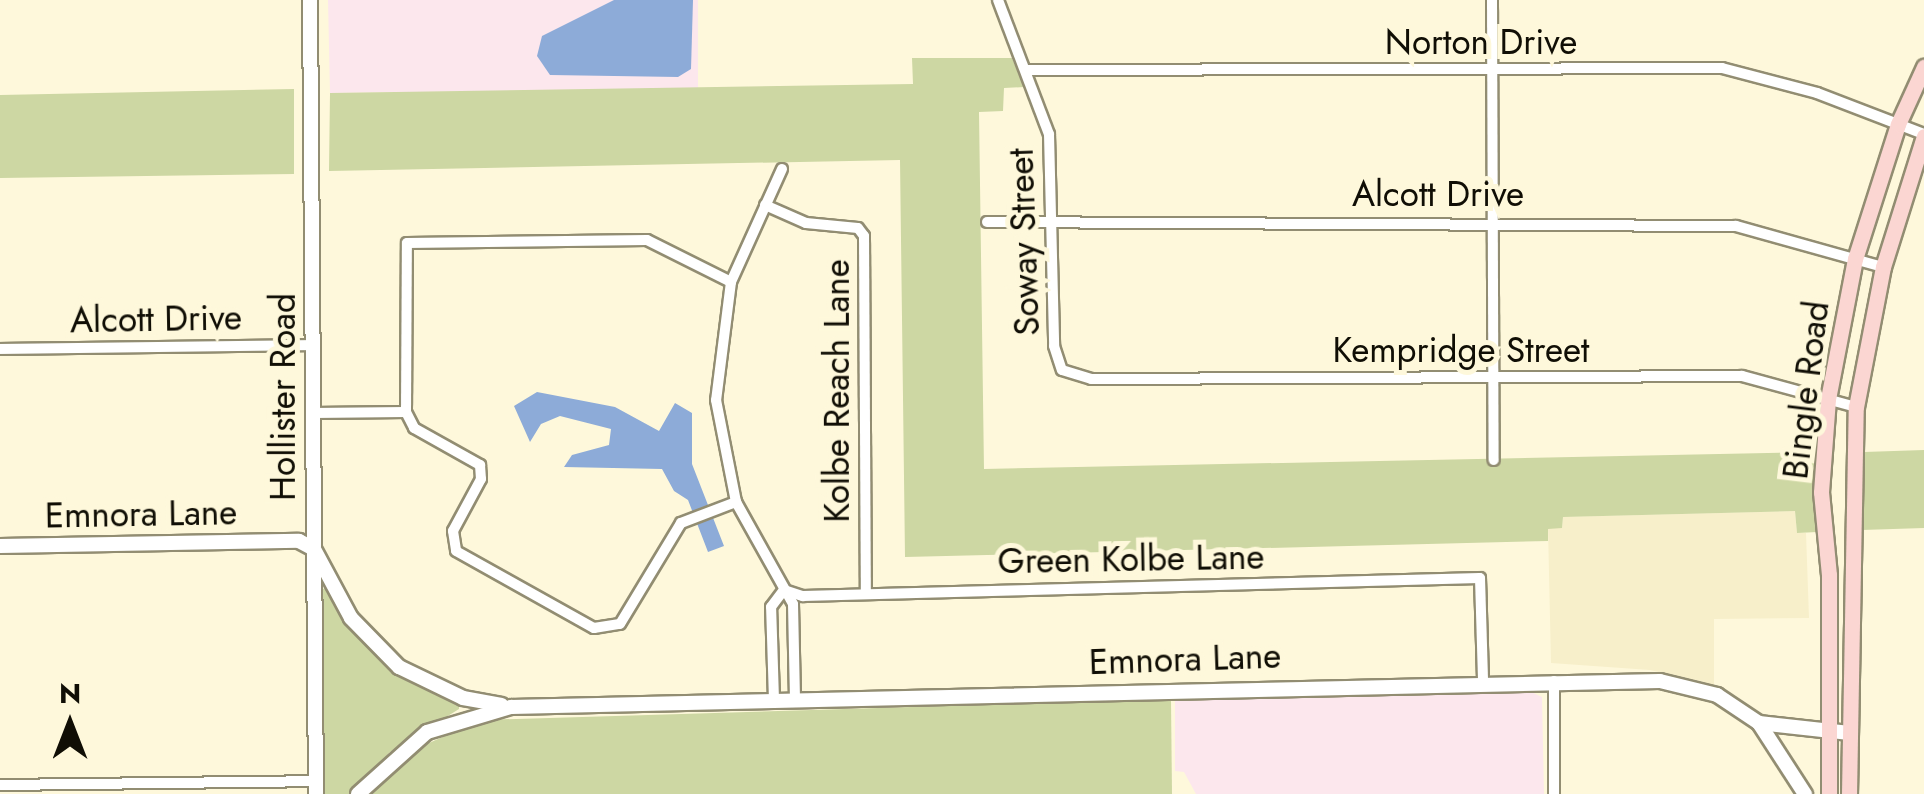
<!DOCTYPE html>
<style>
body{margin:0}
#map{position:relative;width:1924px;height:794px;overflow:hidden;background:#fef8db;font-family:Jost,sans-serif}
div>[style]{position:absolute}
.built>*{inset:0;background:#f7efca}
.education>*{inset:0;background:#fce7ed}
.green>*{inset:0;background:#cdd7a3}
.water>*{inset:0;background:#8dabd8}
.roads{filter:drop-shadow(2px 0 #928d72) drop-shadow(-2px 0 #928d72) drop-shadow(0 2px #928d72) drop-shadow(0 -2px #928d72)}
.street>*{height:10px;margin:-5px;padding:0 5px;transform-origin:5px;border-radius:5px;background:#fff}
.secondary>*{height:14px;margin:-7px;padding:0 7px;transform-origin:7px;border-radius:7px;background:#fff}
.primary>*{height:15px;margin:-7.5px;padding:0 7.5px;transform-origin:7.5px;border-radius:7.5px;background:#fbd6d2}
span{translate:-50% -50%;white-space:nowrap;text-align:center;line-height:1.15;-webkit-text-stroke:10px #fef8db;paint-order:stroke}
.street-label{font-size:35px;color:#100e05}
.north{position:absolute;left:20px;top:674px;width:100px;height:100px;-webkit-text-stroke:8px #fef8db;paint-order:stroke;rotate:0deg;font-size:28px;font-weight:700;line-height:40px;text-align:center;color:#100e05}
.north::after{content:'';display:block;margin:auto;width:35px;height:45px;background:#100e05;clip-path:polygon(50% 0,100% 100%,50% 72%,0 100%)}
</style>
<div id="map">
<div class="built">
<div style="clip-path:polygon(1795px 511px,1797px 533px,1806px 533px,1809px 618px,1714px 619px,1714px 685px,1650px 670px,1551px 663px,1548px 528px,1562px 528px,1563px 517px)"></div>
</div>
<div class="education">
<div style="clip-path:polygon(328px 0,698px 0,698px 89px,330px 93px)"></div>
<div style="clip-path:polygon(1527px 690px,1542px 697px,1544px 794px,1196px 794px,1184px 772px,1175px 771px,1175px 697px)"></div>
</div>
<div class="green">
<div style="clip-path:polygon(912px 58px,1012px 58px,1024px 87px,1004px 88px,1003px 111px,979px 112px,984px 469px,1814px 452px,1817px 532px,1797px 533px,1795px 511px,1563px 517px,1562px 528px,1548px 529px,1548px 541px,905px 557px,900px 160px,329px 171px,330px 93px,913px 84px)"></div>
<div style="clip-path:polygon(294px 89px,294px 174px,0 178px,0 95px)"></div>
<div style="clip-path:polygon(1924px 450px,1924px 528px,1862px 530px,1864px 452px)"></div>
<div style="clip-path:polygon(328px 586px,368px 646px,397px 672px,459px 703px,459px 709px,390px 752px,353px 794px,323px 794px,323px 589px)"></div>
<div style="clip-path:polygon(1171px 699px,1172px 794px,371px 794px,420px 747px,481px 720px)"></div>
</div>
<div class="water">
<div style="clip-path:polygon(614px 0,693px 0,691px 69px,678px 77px,550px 75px,537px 56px,542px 36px)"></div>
<div style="clip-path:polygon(537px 392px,615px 407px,659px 431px,675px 403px,692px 413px,692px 464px,724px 546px,708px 552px,688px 500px,674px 491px,662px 469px,564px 467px,572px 455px,609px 445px,611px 429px,560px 416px,541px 424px,530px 442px,514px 406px)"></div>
</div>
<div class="roads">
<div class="street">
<div style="left:998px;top:0;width:143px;rotate:69.2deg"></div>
<div style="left:1049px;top:134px;width:212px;rotate:88.6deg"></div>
<div style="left:1054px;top:346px;width:25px;rotate:72deg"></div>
<div style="left:1062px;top:370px;width:30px;rotate:17deg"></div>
<div style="left:1091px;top:379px;width:651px;rotate:-0.26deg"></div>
<div style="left:1742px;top:376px;width:118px;rotate:15.2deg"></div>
<div style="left:1492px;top:0;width:460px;rotate:89.8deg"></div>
<div style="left:1027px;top:70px;width:695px;rotate:-0.16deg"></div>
<div style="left:1722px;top:68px;width:98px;rotate:14.7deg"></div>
<div style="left:1817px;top:93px;width:115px;rotate:21deg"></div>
<div style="left:782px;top:169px;width:124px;rotate:114.3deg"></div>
<div style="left:731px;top:282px;width:119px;rotate:97.2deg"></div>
<div style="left:716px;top:400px;width:104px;rotate:78.9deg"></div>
<div style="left:736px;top:502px;width:117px;rotate:60.8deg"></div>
<div style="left:793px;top:604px;width:95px;rotate:88.8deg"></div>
<div style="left:765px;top:205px;width:45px;rotate:23.7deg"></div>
<div style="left:806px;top:223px;width:52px;rotate:5.5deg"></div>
<div style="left:858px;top:228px;width:10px;rotate:53deg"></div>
<div style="left:864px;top:236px;width:358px;rotate:89.7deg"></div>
<div style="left:987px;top:222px;width:749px;rotate:0.31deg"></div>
<div style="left:1736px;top:226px;width:153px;rotate:15.6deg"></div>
<div style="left:0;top:349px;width:313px;rotate:-0.7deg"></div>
<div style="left:406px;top:412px;width:169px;rotate:-89.7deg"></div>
<div style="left:407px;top:243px;width:240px;rotate:-0.7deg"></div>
<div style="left:647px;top:240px;width:94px;rotate:26.6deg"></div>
<div style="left:313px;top:413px;width:93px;rotate:-0.6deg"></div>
<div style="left:406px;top:412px;width:18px;rotate:63deg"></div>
<div style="left:414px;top:428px;width:76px;rotate:29.3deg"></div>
<div style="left:480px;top:465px;width:14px;rotate:86deg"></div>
<div style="left:481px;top:479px;width:59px;rotate:118.3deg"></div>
<div style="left:453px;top:531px;width:20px;rotate:81deg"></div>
<div style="left:456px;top:551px;width:158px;rotate:29.2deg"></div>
<div style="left:594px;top:628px;width:26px;rotate:-9deg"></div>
<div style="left:620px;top:624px;width:118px;rotate:-58.9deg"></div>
<div style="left:681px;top:523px;width:59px;rotate:-20.9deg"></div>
<div style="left:784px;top:590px;width:20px;rotate:18deg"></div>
<div style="left:803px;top:596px;width:677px;rotate:-1.52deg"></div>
<div style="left:1480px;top:578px;width:102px;rotate:88.3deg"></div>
<div style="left:774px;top:700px;width:93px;rotate:-91.8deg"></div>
<div style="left:771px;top:607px;width:21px;rotate:-53deg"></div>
<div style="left:0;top:785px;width:316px;rotate:-0.7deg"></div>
<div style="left:1554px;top:794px;width:113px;rotate:-90deg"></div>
</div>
<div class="secondary">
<div style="left:310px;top:0;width:794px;rotate:89.57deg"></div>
<div style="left:0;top:546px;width:299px;rotate:-1deg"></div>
<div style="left:299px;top:541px;width:17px;rotate:28deg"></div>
<div style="left:314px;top:549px;width:78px;rotate:61.8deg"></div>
<div style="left:351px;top:618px;width:69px;rotate:45.6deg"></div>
<div style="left:399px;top:667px;width:71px;rotate:25.8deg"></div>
<div style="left:463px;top:698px;width:39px;rotate:10deg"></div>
<div style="left:1759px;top:723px;width:85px;rotate:57.1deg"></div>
<div style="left:358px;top:794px;width:93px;rotate:-41.9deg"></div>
<div style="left:427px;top:732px;width:88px;rotate:-16.6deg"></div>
<div style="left:511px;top:707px;width:1149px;rotate:-1.3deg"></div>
<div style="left:1660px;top:681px;width:59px;rotate:13.8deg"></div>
<div style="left:1717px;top:695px;width:50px;rotate:33.7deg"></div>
<div style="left:1759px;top:723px;width:91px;rotate:6.3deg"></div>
</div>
<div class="primary">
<div style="left:1829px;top:794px;width:219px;rotate:-90deg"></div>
<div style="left:1829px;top:575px;width:83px;rotate:-95.5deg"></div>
<div style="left:1821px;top:492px;width:93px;rotate:-85.7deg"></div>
<div style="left:1828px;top:399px;width:143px;rotate:-79.1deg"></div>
<div style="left:1855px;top:259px;width:142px;rotate:-72.3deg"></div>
<div style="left:1898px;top:124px;width:63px;rotate:-65.5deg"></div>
<div style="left:1849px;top:794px;width:387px;rotate:-89deg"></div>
<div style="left:1856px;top:407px;width:143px;rotate:-79.1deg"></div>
<div style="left:1883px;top:267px;width:137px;rotate:-72.6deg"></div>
</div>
</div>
<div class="street-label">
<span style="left:1481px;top:42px">Norton Drive</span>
<span style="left:1438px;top:194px">Alcott Drive</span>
<span style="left:1024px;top:242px;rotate:-92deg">Soway Street</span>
<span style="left:156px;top:319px;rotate:-1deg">Alcott Drive</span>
<span style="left:1461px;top:350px">Kempridge Street</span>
<span style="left:1806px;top:390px;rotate:-83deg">Bingle Road</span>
<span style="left:837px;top:391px;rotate:-90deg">Kolbe Reach Lane</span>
<span style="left:283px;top:397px;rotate:-90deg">Hollister Road</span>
<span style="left:141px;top:514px;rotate:-1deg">Emnora Lane</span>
<span style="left:1131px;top:559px;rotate:-1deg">Green Kolbe Lane</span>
<span style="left:1185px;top:659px;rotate:-2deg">Emnora Lane</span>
</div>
<div class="north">N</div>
</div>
